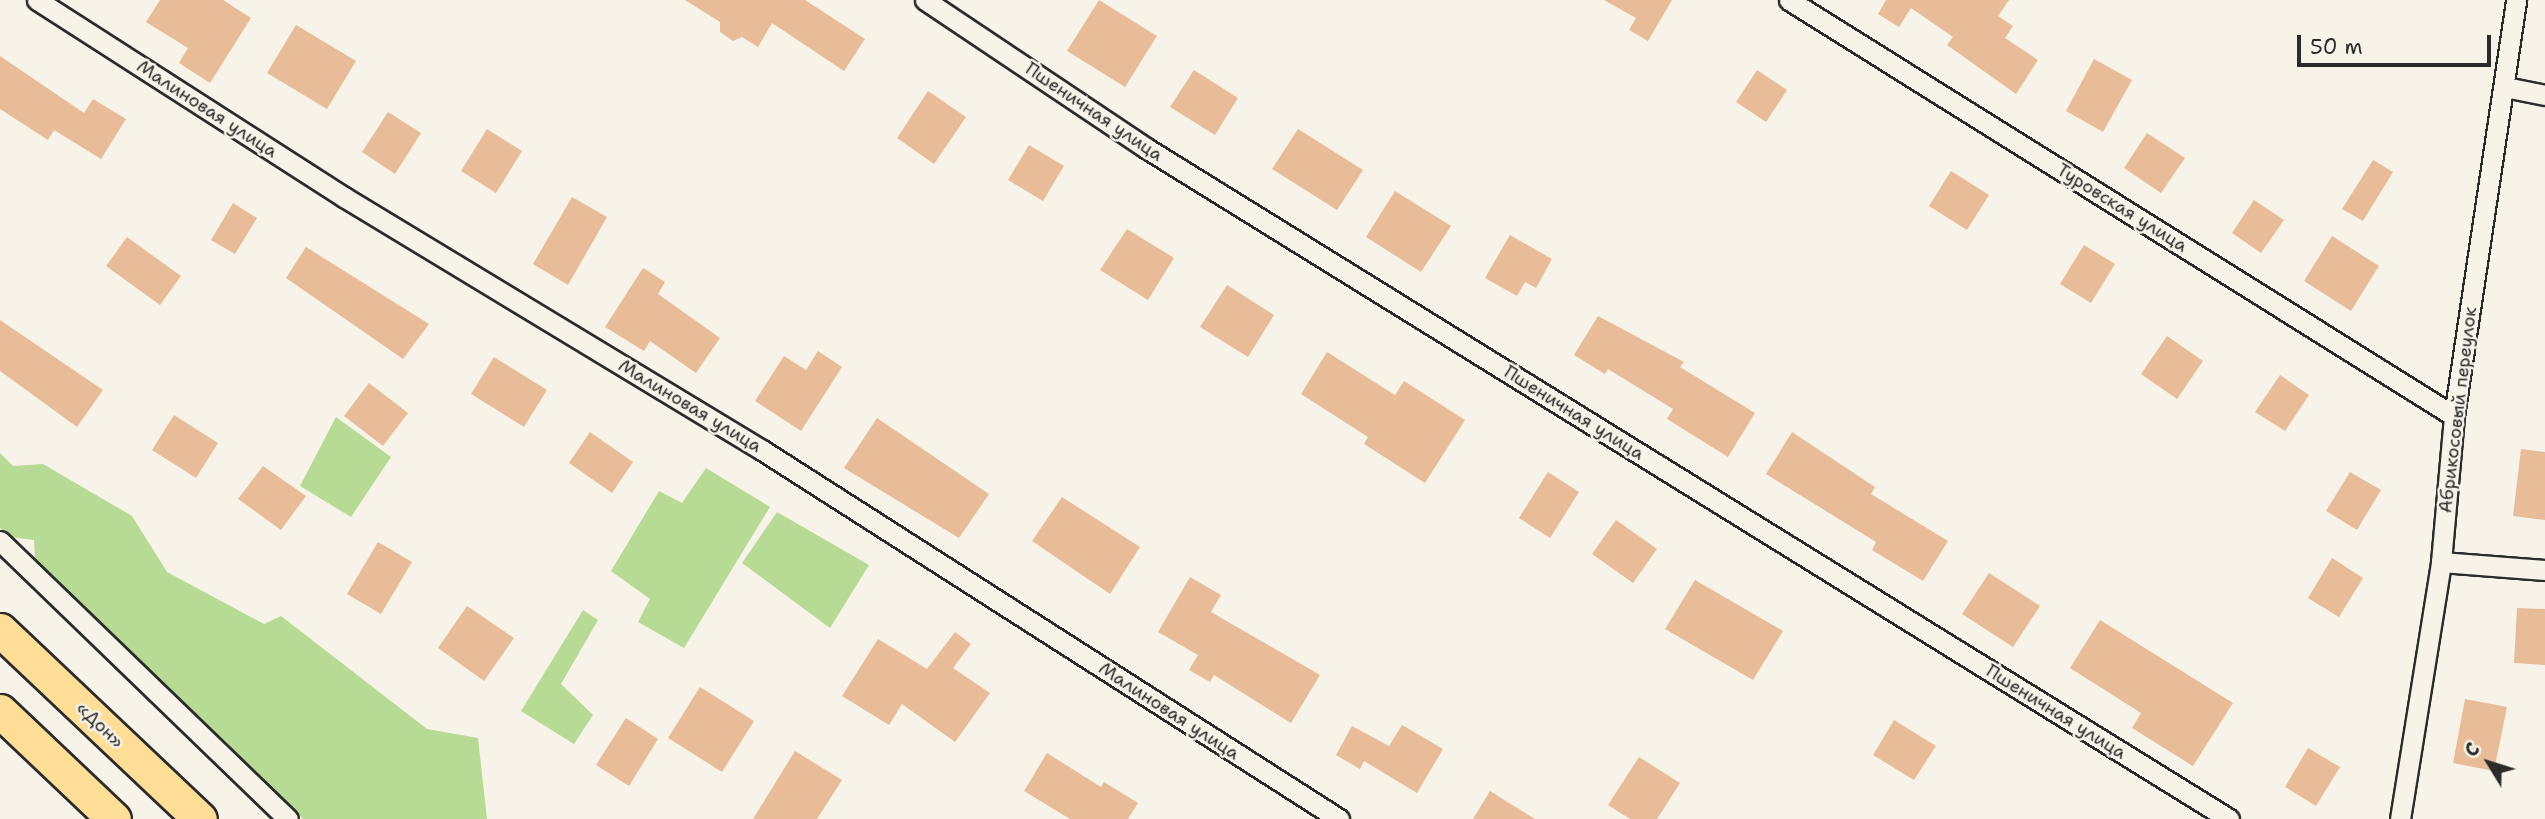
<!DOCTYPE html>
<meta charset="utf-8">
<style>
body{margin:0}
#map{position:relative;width:2545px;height:819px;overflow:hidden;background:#f7f3e8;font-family:"Shantell Sans",sans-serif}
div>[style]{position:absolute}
.green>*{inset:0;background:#b7da94}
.building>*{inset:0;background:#e8bc98}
.roads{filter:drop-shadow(2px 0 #2b2b2b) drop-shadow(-2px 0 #2b2b2b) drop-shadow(0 2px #2b2b2b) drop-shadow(0 -2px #2b2b2b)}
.minor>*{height:19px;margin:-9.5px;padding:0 9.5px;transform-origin:9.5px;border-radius:9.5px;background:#f7f3e8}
.trunk>*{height:33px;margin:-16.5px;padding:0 16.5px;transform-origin:16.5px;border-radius:16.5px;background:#fedd96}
span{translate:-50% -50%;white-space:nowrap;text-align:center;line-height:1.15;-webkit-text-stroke:5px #f7f3e8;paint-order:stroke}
.street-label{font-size:18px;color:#2b2b2b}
.north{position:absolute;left:2454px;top:728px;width:70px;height:70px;-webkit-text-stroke:5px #f7f3e8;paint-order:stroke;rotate:308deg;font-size:19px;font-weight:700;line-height:28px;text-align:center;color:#2b2b2b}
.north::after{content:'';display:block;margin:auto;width:24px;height:32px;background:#2b2b2b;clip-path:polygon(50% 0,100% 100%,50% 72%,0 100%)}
.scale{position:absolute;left:2297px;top:35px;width:194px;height:32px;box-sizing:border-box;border:4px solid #2b2b2b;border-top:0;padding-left:9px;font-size:21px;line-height:24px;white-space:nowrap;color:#2b2b2b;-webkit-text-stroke:5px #f7f3e8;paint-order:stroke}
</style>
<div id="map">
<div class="green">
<div style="clip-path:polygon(336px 417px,391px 457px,351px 517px,300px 486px)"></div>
<div style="clip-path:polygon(0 453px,13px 466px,43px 464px,132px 516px,167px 572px,264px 624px,281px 616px,427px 729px,478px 738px,487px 819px,303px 819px,35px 561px,34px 540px,11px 537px,0 528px)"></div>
<div style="clip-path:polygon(706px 468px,770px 507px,684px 648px,638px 622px,650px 599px,611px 571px,659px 491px,682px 503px)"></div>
<div style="clip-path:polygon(777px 512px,869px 565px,830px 628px,742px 563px)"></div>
<div style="clip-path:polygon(583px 610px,598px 620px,561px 684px,593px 715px,574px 744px,521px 711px)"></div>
</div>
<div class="building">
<div style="clip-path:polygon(160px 0,223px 0,251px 18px,210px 83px,179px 63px,188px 48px,146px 22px)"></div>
<div style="clip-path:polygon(685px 0,805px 0,865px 39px,844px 71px,772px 23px,758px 47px,742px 37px,733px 41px,720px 32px,720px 22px)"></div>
<div style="clip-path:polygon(1099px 0,1157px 36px,1125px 87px,1067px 51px)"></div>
<div style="clip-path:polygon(1604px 0,1672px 0,1648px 41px,1629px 30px,1636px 18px)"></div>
<div style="clip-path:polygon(1886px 0,2009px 0,1998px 16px,2013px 26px,2005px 38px,2038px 60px,2016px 94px,1947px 45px,1953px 37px,1911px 8px,1899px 27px,1878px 14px)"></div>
<div style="clip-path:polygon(296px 25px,356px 61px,327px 109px,267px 73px)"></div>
<div style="clip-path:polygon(0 56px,84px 113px,93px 99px,126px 119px,101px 159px,54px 130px,48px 140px,0 109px)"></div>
<div style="clip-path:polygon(2094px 59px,2132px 80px,2103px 132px,2066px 111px)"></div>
<div style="clip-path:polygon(1194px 70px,1238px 98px,1215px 135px,1170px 107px)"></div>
<div style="clip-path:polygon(1757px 70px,1787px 90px,1766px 122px,1736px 102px)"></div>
<div style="clip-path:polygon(928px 91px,966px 117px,934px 164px,897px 138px)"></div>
<div style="clip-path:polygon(388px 112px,421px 133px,395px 174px,362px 152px)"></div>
<div style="clip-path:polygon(487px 129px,522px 151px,496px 193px,461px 171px)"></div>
<div style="clip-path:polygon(1298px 129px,1363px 170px,1337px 210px,1272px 169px)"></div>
<div style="clip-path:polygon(2147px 133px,2185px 158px,2161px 193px,2124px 168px)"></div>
<div style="clip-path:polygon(1029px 145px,1064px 166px,1043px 201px,1008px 180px)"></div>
<div style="clip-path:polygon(2373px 160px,2393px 172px,2363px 221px,2342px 209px)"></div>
<div style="clip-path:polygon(1951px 171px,1989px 195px,1967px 230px,1929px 206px)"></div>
<div style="clip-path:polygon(1395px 191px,1451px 226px,1421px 272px,1366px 237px)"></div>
<div style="clip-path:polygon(572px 197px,607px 217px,568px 285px,533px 264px)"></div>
<div style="clip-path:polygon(2254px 200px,2284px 220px,2261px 253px,2232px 233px)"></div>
<div style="clip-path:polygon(233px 203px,257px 218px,235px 254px,211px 240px)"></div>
<div style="clip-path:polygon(1127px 229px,1174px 258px,1148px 300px,1100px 270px)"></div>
<div style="clip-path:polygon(1510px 235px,1552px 259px,1536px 288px,1525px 282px,1517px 296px,1485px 278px)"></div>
<div style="clip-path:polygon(2332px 236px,2379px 266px,2351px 311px,2304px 281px)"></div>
<div style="clip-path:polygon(127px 237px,181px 276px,160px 305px,106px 266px)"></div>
<div style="clip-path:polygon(2084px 245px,2115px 264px,2091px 303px,2060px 284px)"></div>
<div style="clip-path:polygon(306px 247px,429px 324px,403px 359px,286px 278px)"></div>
<div style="clip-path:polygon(643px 268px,665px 282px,658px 294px,720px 338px,696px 373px,650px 341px,644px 351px,605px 327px)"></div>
<div style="clip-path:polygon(1227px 285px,1274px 315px,1248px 357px,1200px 327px)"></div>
<div style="clip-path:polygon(1598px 316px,1684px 362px,1680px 367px,1755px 413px,1728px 457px,1667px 419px,1673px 409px,1608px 369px,1605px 374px,1574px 355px)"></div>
<div style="clip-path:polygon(0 320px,103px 390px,77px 427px,0 371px)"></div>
<div style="clip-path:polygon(2167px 336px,2203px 361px,2177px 399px,2141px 374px)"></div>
<div style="clip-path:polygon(818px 351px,842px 367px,801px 431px,755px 401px,784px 356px,806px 370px)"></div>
<div style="clip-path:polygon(1327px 352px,1395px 395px,1404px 381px,1465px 420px,1425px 483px,1364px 444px,1368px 437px,1301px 394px)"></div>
<div style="clip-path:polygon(494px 357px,547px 390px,524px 427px,471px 394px)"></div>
<div style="clip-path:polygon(2280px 375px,2309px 395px,2285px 431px,2255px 412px)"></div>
<div style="clip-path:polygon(369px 383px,408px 413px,383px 446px,344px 416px)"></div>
<div style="clip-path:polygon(174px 415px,218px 443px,196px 478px,152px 450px)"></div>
<div style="clip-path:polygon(877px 418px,989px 494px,959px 538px,844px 468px)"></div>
<div style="clip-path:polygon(590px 432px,633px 462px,612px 493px,569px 463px)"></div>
<div style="clip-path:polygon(1792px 432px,1875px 487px,1871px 494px,1948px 541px,1923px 581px,1872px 550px,1876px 542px,1766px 474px)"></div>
<div style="clip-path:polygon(2521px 449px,2545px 452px,2545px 520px,2513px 516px)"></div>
<div style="clip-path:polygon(263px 466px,306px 496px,281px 530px,238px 499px)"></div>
<div style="clip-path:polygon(1548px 472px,1579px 492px,1550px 538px,1519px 518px)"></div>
<div style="clip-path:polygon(2350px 472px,2381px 490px,2357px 530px,2326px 511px)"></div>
<div style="clip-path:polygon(1062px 497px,1140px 547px,1110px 594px,1032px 541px)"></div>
<div style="clip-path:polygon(1616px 520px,1657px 549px,1633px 583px,1592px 554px)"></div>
<div style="clip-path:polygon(378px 542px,412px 562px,381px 614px,347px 594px)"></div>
<div style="clip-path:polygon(2332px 558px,2363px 578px,2339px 617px,2308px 598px)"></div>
<div style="clip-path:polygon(1989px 573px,2040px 606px,2013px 647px,1962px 614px)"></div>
<div style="clip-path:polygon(1190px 577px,1221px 595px,1211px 612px,1320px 675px,1291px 723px,1214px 675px,1210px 682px,1189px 670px,1198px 655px,1158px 632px)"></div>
<div style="clip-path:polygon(1695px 580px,1783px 631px,1753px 680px,1665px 629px)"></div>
<div style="clip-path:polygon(467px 606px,514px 638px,484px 681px,438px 648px)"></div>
<div style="clip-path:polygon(2517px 608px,2545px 609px,2545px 665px,2514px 663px)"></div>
<div style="clip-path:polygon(2100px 620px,2233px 703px,2193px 766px,2132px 728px,2141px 713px,2070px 668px)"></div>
<div style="clip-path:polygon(955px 632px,971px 644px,953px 668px,990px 693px,955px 742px,902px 704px,889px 725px,842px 696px,878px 639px,927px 669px)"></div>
<div style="clip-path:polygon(700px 687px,754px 721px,722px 772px,668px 738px)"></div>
<div style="clip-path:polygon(2465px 699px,2507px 707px,2494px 771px,2453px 763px)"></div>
<div style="clip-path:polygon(626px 718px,658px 739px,629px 786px,596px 765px)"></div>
<div style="clip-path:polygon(1894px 720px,1936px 746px,1914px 780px,1873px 755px)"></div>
<div style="clip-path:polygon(1402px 725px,1443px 749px,1417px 793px,1364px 761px,1360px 769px,1336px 755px,1352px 726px,1389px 746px)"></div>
<div style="clip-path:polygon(2308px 748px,2340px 767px,2316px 806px,2285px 787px)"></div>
<div style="clip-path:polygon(795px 751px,842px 780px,817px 819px,753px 819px)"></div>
<div style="clip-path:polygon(1047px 753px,1101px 787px,1104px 782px,1138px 803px,1128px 819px,1070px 819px,1024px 791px)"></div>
<div style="clip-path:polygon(1639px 757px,1680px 783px,1657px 819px,1630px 819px,1608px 805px)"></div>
<div style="clip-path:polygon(1490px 791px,1535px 819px,1473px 819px)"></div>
</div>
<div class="roads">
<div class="minor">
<div style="left:37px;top:0;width:365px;rotate:32.7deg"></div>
<div style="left:344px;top:197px;width:489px;rotate:31.2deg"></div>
<div style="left:762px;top:450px;width:685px;rotate:32.6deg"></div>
<div style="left:925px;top:0;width:266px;rotate:33.8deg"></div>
<div style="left:1146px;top:148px;width:1274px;rotate:31.78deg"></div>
<div style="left:1789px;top:0;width:784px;rotate:32.03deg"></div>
<div style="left:2505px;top:87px;width:41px;rotate:11.3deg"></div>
<div style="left:0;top:541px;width:400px;rotate:44deg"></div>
<div style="left:2441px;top:562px;width:104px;rotate:4.4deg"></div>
<div style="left:2400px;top:819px;width:260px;rotate:-80.9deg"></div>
<div style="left:2441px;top:562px;width:147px;rotate:-84.9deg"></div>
<div style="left:2454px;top:416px;width:421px;rotate:-81.5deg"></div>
</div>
<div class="trunk">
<div style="left:0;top:630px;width:275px;rotate:43.4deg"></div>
<div style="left:0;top:711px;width:157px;rotate:43.5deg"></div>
</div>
</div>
<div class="street-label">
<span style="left:207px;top:109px;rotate:33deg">Малиновая улица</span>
<span style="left:1094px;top:112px;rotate:34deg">Пшеничная улица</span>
<span style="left:2122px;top:208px;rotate:32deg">Туровская улица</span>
<span style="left:690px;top:406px;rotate:31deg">Малиновая улица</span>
<span style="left:2458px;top:410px;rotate:-83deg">Абрикосовый переулок</span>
<span style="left:1574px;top:413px;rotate:32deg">Пшеничная улица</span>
<span style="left:1169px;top:711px;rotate:33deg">Малиновая улица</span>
<span style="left:2056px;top:712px;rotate:32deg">Пшеничная улица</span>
<span style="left:100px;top:725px;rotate:43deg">«Дон»</span>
</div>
<div class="north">С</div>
<div class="scale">50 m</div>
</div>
